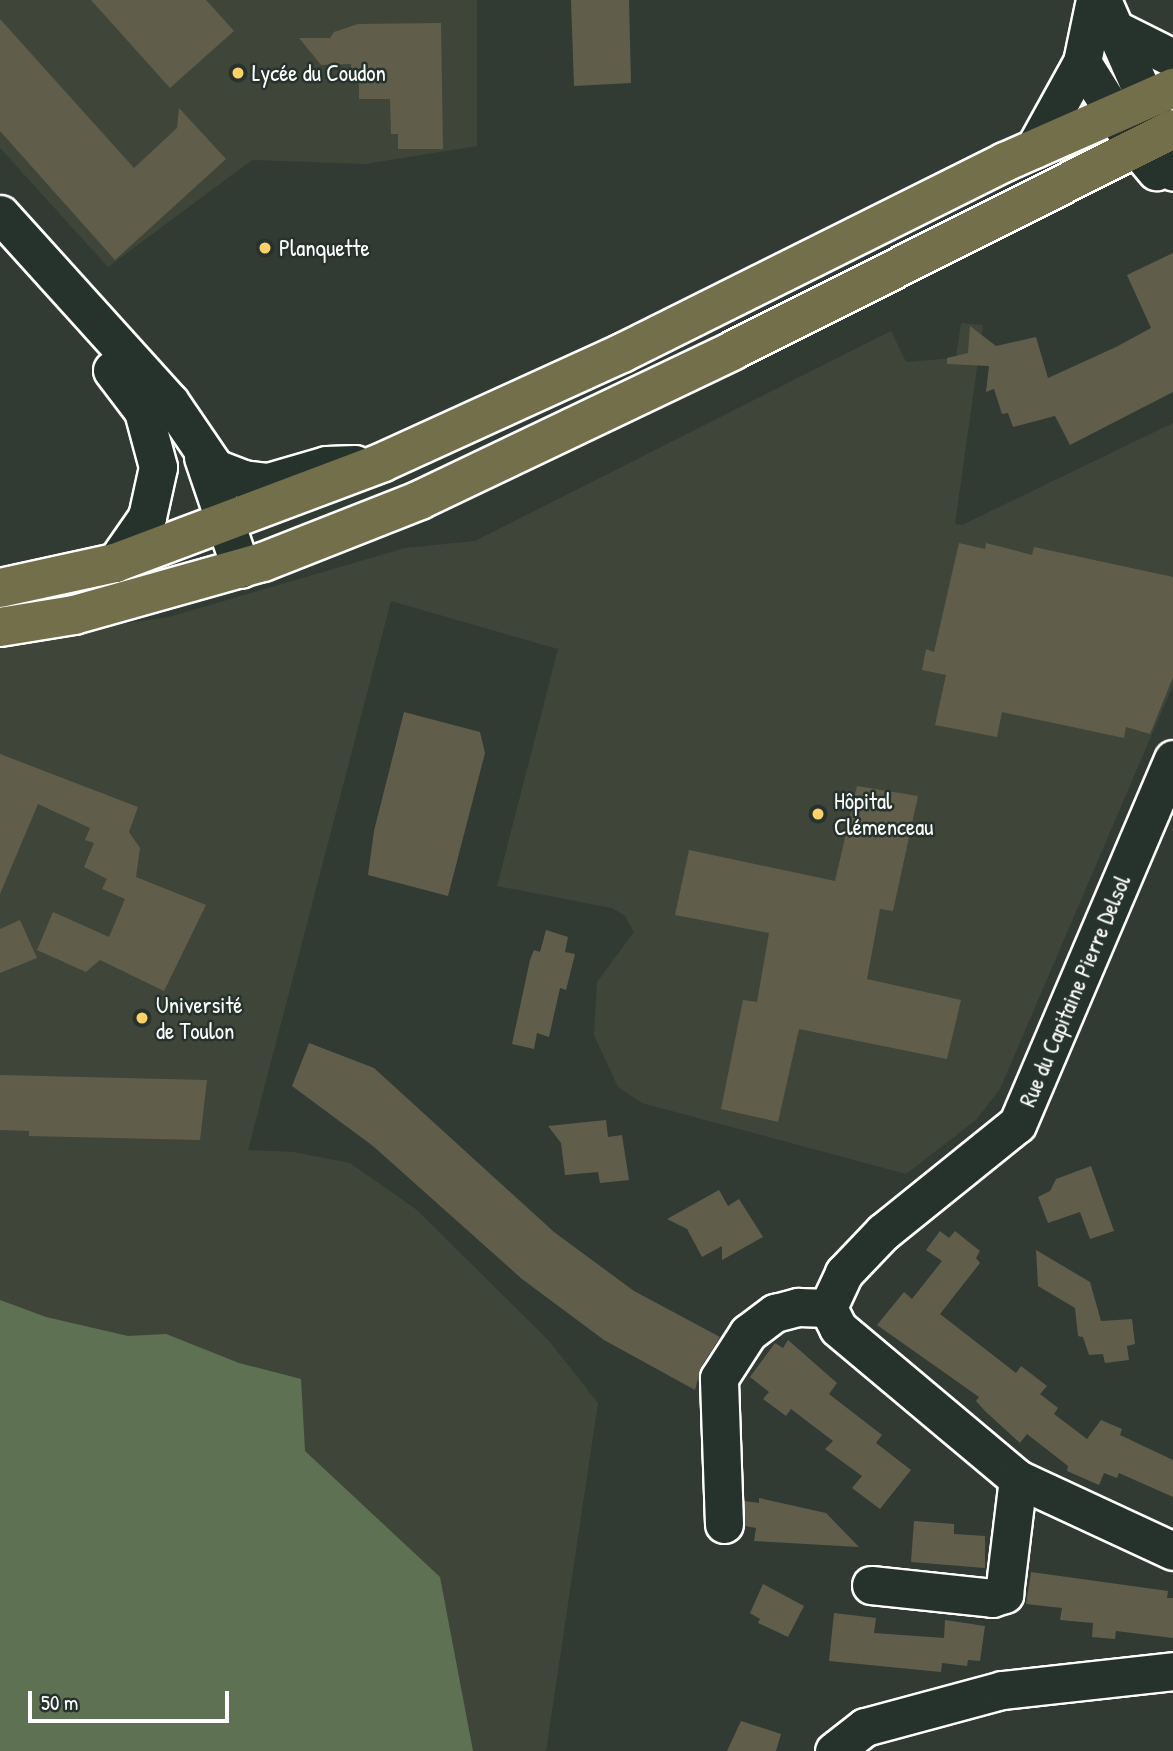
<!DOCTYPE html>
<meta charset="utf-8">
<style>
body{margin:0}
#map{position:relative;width:1173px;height:1751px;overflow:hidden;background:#323b33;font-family:"Patrick Hand",sans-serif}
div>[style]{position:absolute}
.built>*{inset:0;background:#40453a}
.green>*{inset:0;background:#5f7153}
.building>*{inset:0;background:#615d4b}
.roads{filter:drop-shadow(2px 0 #fff) drop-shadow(-2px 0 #fff) drop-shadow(0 2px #fff) drop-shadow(0 -2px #fff)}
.minor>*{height:37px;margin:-18.5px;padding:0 18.5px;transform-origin:18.5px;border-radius:18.5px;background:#26332d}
.major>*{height:38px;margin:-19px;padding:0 19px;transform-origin:19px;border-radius:19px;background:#726f4a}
.dots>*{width:19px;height:19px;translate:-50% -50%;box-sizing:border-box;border:4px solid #26332d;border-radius:50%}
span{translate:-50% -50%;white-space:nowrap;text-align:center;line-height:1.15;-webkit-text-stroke:5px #26332d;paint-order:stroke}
.poi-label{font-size:23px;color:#fff}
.left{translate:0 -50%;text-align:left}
.street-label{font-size:23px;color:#fff}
.scale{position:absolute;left:28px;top:1691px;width:201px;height:32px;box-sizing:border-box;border:4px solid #fff;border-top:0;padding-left:9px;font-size:21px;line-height:24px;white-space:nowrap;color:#fff;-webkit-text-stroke:5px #26332d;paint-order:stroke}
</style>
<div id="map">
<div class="built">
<div style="clip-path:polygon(0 0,477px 0,477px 146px,365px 164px,252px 160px,108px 267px,0 148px)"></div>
<div style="clip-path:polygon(961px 323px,983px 325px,955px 524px,962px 525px,1173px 423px,1173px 685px,1000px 1089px,976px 1120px,906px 1174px,642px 1103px,618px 1087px,594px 1035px,597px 982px,634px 932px,625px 916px,612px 908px,497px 886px,558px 649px,391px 601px,248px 1150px,293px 1152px,350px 1163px,417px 1210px,549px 1341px,598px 1403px,546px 1751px,0 1751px,0 641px,169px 617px,405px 548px,475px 541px,891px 331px,906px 362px,956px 358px)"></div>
</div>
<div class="green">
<div style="clip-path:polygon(0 1300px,46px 1317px,128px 1336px,166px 1334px,239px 1363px,301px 1379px,305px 1451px,440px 1577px,473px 1751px,0 1751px)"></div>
</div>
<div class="building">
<div style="clip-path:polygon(91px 0,206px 0,234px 31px,170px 88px)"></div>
<div style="clip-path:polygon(571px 0,629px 0,631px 83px,574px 86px)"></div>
<div style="clip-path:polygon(0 19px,134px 168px,177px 128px,179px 108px,226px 159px,115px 260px,0 131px)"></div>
<div style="clip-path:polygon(441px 23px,443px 149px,398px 149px,398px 134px,391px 134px,390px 99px,359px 99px,359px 79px,351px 80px,351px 64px,321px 65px,299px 38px,330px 38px,334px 32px,358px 24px)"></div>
<div style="clip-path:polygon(1173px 253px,1173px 392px,1070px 445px,1055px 416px,1013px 427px,1008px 413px,1002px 414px,994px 389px,986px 392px,989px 366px,947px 364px,947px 358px,968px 353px,970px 326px,996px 346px,1036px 337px,1048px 378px,1116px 347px,1151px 328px,1127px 275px)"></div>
<div style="clip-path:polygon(959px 543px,985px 549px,986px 543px,1032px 555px,1034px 547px,1173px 577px,1173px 677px,1150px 734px,1126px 727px,1124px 738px,1002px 712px,997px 737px,935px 725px,946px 675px,922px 670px,926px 649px,934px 652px)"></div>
<div style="clip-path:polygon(404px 712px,480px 732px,485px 753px,448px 896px,368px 875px,374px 831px)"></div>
<div style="clip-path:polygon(0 754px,138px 807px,129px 832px,140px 848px,136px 877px,206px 905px,164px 991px,100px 960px,86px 972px,37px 950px,53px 912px,109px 937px,125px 899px,102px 889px,107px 879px,84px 867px,94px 843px,85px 840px,90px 828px,38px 804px,0 894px)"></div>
<div style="clip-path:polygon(857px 786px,918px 796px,893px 911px,880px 909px,867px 979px,961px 1000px,947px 1059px,799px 1029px,778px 1122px,721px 1109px,743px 1000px,757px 1002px,769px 933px,675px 915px,689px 850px,835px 881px)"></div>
<div style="clip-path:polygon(20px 920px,37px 958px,0 973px,0 929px)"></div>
<div style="clip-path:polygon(546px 930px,568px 937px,565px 952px,575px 954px,566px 990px,560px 988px,549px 1037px,537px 1033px,534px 1049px,512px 1044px,530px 960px,534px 950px,540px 952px)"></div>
<div style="clip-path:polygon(309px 1043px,374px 1068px,554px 1232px,634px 1291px,720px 1337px,701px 1367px,695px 1390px,604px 1340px,522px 1279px,373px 1146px,292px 1086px)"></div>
<div style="clip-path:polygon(0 1075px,207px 1080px,200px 1140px,29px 1136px,29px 1131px,0 1130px)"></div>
<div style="clip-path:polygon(606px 1120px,608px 1137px,622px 1135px,629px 1180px,600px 1183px,598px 1172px,565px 1175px,561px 1143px,548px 1126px)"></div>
<div style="clip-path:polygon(1091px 1166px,1114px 1231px,1090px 1239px,1080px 1212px,1048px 1223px,1038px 1197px,1050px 1191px,1056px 1179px)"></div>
<div style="clip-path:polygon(719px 1190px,728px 1206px,739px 1199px,763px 1237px,722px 1260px,722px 1246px,702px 1257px,687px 1229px,667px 1219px)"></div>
<div style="clip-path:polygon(940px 1231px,949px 1238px,955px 1231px,980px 1251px,976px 1258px,980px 1263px,940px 1314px,1016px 1373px,1021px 1366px,1047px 1386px,1040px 1394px,1058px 1408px,1054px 1414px,1087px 1439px,1101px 1420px,1122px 1429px,1120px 1435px,1173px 1460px,1173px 1497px,1119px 1473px,1117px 1478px,1104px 1473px,1099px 1485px,1067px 1471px,1068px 1466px,1027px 1434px,1020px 1443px,985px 1411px,976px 1401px,979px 1397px,877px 1325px,904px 1292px,912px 1299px,942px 1261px,926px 1250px)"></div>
<div style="clip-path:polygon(1036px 1250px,1090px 1282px,1101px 1321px,1132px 1319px,1135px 1344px,1127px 1346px,1129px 1360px,1105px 1363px,1103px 1354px,1089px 1355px,1083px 1337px,1078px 1336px,1075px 1308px,1038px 1286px)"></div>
<div style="clip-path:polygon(788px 1340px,837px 1383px,829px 1394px,882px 1435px,876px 1443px,911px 1470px,880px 1509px,852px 1488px,862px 1476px,825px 1449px,833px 1441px,791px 1409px,786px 1416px,763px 1399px,769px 1392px,750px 1377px,775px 1343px,783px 1348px)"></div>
<div style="clip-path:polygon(759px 1498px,826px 1513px,859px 1547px,754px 1541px,756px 1528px,745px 1526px,744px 1501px,759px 1503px)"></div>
<div style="clip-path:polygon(914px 1521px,954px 1524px,954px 1534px,985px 1536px,985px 1568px,911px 1562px)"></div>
<div style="clip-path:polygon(1031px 1572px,1168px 1591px,1167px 1598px,1173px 1598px,1173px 1638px,1116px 1631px,1115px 1639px,1092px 1637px,1093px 1623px,1060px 1620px,1062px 1608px,1026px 1604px)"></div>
<div style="clip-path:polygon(763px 1584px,804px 1606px,788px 1637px,758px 1623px,760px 1619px,750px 1613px)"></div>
<div style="clip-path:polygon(834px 1613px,876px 1618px,874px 1633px,944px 1638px,945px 1620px,985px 1626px,980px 1661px,968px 1660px,967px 1666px,942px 1663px,941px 1672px,829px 1661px)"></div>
<div style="clip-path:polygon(741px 1721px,781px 1734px,776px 1751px,727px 1751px)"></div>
</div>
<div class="roads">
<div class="minor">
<div style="left:1102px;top:0;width:167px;rotate:66.4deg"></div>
<div style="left:1169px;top:153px;width:19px;rotate:78deg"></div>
<div style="left:1113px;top:28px;width:67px;rotate:26.6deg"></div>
<div style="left:1082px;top:62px;width:99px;rotate:57.8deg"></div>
<div style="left:1135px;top:146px;width:33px;rotate:50deg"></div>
<div style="left:1034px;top:149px;width:99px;rotate:-61.1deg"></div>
<div style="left:1082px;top:62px;width:63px;rotate:-78.2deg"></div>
<div style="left:0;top:214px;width:253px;rotate:47.9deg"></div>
<div style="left:170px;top:402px;width:80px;rotate:55.7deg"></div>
<div style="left:215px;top:468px;width:30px;rotate:21deg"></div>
<div style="left:243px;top:479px;width:25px;rotate:7deg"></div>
<div style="left:268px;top:482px;width:60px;rotate:-16.3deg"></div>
<div style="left:326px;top:465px;width:29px;rotate:-2deg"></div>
<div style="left:112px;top:370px;width:51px;rotate:52.9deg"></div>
<div style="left:143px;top:411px;width:58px;rotate:75deg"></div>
<div style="left:158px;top:467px;width:51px;rotate:102.4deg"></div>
<div style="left:147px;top:517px;width:56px;rotate:124.8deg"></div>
<div style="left:203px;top:457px;width:118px;rotate:71.3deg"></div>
<div style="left:1173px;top:759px;width:397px;rotate:113.1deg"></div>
<div style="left:1017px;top:1124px;width:172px;rotate:141.1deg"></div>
<div style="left:883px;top:1232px;width:57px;rotate:133.6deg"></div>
<div style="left:844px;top:1273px;width:38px;rotate:115deg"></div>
<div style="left:828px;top:1308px;width:22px;rotate:63deg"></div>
<div style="left:838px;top:1328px;width:235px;rotate:40deg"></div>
<div style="left:1018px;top:1479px;width:171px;rotate:24.9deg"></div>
<div style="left:724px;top:1524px;width:146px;rotate:-92deg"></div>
<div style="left:719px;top:1378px;width:54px;rotate:-57.2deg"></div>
<div style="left:748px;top:1333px;width:34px;rotate:-37deg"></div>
<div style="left:775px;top:1313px;width:24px;rotate:-15deg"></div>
<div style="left:798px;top:1307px;width:30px;rotate:2deg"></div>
<div style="left:871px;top:1585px;width:122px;rotate:6.1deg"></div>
<div style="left:992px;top:1598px;width:13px;rotate:-18deg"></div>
<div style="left:1004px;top:1594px;width:116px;rotate:-83.1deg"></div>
<div style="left:834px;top:1751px;width:39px;rotate:-38deg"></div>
<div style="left:865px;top:1727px;width:142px;rotate:-15.1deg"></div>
<div style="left:1002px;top:1690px;width:172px;rotate:-6.3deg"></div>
</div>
<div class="major">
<div style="left:0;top:588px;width:118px;rotate:-12.3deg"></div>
<div style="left:115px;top:563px;width:286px;rotate:-20.6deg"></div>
<div style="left:383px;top:462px;width:263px;rotate:-24.5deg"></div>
<div style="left:622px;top:353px;width:428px;rotate:-26.5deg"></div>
<div style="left:1005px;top:162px;width:184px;rotate:-23.8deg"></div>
<div style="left:0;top:627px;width:75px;rotate:-9.2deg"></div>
<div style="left:74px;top:615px;width:196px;rotate:-15.7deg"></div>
<div style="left:263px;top:562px;width:169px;rotate:-21.5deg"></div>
<div style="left:420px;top:500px;width:346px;rotate:-25.5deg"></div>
<div style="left:732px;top:351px;width:494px;rotate:-26.7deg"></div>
</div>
</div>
<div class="dots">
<div style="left:238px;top:73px;background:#ffd166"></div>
<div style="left:265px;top:248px;background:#ffd166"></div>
<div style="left:818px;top:814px;background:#ffd166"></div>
<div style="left:142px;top:1018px;background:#ffd166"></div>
</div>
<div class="poi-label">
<span class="left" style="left:252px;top:73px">Lycée du Coudon</span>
<span class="left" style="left:279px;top:248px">Planquette</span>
<span class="left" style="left:834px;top:814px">Hôpital<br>Clémenceau</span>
<span class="left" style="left:156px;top:1018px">Université<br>de Toulon</span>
</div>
<div class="street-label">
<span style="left:1075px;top:991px;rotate:-67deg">Rue du Capitaine Pierre Delsol</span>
</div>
<div class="scale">50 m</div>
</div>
